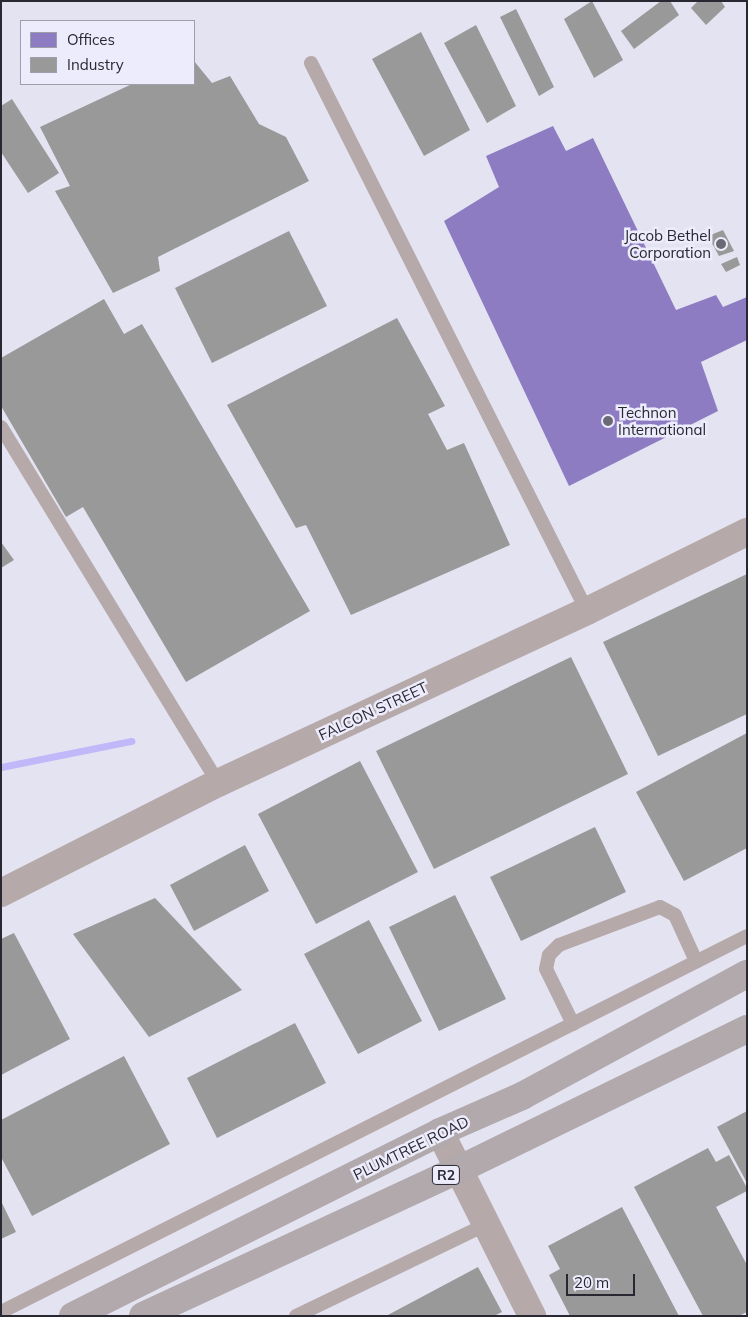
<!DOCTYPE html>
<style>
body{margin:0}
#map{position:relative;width:748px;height:1317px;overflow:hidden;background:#e4e3f2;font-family:Mulish,sans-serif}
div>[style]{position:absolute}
.offices>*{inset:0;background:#8e7cc3}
.industry>*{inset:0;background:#999}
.stream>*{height:7px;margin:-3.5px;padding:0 3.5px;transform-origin:3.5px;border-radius:3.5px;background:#c1b8fa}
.lane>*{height:14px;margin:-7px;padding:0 7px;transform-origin:7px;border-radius:7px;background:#b6a9a9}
.street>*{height:28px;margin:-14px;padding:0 14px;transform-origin:14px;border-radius:14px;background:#b6a9a9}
.highway>*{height:28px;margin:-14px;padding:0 14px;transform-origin:14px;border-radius:14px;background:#b1a9ac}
.dots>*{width:14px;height:14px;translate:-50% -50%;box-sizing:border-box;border:2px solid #edecfc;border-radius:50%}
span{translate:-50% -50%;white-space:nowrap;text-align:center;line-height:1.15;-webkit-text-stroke:5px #edecfc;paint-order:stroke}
.shield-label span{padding:1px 4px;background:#edecfc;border:1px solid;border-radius:4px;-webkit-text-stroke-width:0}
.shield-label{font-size:14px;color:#292832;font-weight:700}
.poi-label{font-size:15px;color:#292832}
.right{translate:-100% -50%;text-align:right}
.left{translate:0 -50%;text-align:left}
.street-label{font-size:15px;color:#292832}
.frame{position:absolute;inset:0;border:2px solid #292832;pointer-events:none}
.legend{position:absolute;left:20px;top:20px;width:175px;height:65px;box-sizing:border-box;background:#edecfc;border:1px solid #9f9eab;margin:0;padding:6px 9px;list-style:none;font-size:15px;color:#292832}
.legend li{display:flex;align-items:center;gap:10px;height:25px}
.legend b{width:25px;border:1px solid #9f9eab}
.scale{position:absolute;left:566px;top:1274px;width:69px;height:22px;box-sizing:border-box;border:2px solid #292832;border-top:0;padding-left:6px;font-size:15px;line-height:18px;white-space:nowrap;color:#292832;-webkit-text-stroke:4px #edecfc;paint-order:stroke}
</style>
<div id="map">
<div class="offices">
<div style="clip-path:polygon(553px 126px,566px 151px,593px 138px,676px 310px,716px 295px,723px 307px,747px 297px,747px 340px,701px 362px,718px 411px,569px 486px,444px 221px,499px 187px,486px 156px)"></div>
</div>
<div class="industry">
<div style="clip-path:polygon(592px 1px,623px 60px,594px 78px,564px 19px)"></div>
<div style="clip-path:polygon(661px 1px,670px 1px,679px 15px,634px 49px,621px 31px)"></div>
<div style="clip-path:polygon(698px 1px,721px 1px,725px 7px,706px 25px,691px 8px)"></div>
<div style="clip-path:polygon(516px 9px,554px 87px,539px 96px,500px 17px)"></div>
<div style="clip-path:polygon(476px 25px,516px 106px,487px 123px,444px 43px)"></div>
<div style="clip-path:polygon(421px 32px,470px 130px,424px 156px,372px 59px)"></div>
<div style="clip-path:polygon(194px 61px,212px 83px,230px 76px,259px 124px,286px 137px,309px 181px,158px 257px,160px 271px,113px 293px,55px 191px,70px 186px,40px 127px,132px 84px,194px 84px)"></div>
<div style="clip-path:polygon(12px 99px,59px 173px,28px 193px,1px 152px,1px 106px)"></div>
<div style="clip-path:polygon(723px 230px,734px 251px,719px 256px,708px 236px)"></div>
<div style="clip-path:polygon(289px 231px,327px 306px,212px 363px,175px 288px)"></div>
<div style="clip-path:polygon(737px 257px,740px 265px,726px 272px,721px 264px)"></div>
<div style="clip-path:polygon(104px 299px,124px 334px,142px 324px,310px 611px,186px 682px,83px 507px,66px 517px,1px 406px,1px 358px)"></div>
<div style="clip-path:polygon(397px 318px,445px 406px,428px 414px,447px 450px,464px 443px,510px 545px,351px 615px,306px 525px,296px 528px,227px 405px)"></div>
<div style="clip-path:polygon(1px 542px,14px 560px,1px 568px)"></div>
<div style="clip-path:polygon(747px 574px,747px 714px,658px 756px,603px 642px)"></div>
<div style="clip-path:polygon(571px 657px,628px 774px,434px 869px,376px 751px)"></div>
<div style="clip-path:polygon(747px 733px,747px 848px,684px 881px,636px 792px)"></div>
<div style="clip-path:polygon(360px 761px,418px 872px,316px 924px,258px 814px)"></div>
<div style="clip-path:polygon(595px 827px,626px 892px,521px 941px,490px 877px)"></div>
<div style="clip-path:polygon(245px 845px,269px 891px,194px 931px,170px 885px)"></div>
<div style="clip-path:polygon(455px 895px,506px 999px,439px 1031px,389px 927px)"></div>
<div style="clip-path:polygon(155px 898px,242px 990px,149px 1037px,73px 934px)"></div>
<div style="clip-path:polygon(369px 920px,422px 1021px,358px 1054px,304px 954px)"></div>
<div style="clip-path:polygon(14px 933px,70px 1039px,1px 1075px,1px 939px)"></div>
<div style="clip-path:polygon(295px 1023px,326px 1083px,217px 1138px,187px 1078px)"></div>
<div style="clip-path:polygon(124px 1056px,170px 1144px,32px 1216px,1px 1157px,1px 1120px)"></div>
<div style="clip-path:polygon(747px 1111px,747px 1183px,717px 1127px)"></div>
<div style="clip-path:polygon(708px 1148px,716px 1162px,729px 1155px,747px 1188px,747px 1191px,716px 1207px,747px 1265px,747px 1312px,739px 1316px,703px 1316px,634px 1187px)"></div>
<div style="clip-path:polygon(1px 1201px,16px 1232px,1px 1239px)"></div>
<div style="clip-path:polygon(622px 1207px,679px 1316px,570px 1316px,549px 1275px,560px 1269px,548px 1246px)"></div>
<div style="clip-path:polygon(478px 1267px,502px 1312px,494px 1316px,386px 1316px)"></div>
</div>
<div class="stream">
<div style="left:1px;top:767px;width:133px;rotate:-11.3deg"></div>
</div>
<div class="lane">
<div style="left:311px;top:63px;width:614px;rotate:63.27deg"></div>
<div style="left:1px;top:427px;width:417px;rotate:58.6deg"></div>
<div style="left:573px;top:1024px;width:61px;rotate:-116.1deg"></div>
<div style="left:546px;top:969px;width:14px;rotate:-78deg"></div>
<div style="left:549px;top:955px;width:14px;rotate:-45deg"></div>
<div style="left:559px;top:945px;width:108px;rotate:-20.6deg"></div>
<div style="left:660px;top:907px;width:17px;rotate:28deg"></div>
<div style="left:675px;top:915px;width:51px;rotate:65.5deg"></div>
<div style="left:1px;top:1312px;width:835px;rotate:-26.75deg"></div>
<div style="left:296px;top:1316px;width:212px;rotate:-25.7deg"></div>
</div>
<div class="street">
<div style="left:1px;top:893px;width:243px;rotate:-26.9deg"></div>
<div style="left:218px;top:783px;width:407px;rotate:-25deg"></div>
<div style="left:587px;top:611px;width:178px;rotate:-26.3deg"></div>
<div style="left:440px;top:1132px;width:206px;rotate:63.4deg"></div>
</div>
<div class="highway">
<div style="left:73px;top:1316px;width:411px;rotate:-26.6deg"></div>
<div style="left:440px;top:1132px;width:90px;rotate:-23.7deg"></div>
<div style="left:522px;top:1096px;width:256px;rotate:-28.5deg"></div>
<div style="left:143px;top:1316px;width:349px;rotate:-24.9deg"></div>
<div style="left:460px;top:1169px;width:319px;rotate:-26deg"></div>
</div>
<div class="dots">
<div style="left:721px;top:244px;background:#6a6975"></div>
<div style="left:608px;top:421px;background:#6a6975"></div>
</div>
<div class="shield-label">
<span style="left:446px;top:1175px">R2</span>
</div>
<div class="poi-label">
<span class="right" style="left:711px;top:244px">Jacob Bethel<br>Corporation</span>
<span class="left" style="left:618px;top:421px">Technon<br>International</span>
</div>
<div class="street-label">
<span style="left:373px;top:711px;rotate:-25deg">FALCON STREET</span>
<span style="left:411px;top:1148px;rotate:-26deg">PLUMTREE ROAD</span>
</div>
<div class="frame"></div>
<ul class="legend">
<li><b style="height:14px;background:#8e7cc3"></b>Offices</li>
<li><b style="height:14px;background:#999"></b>Industry</li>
</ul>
<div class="scale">20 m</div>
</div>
